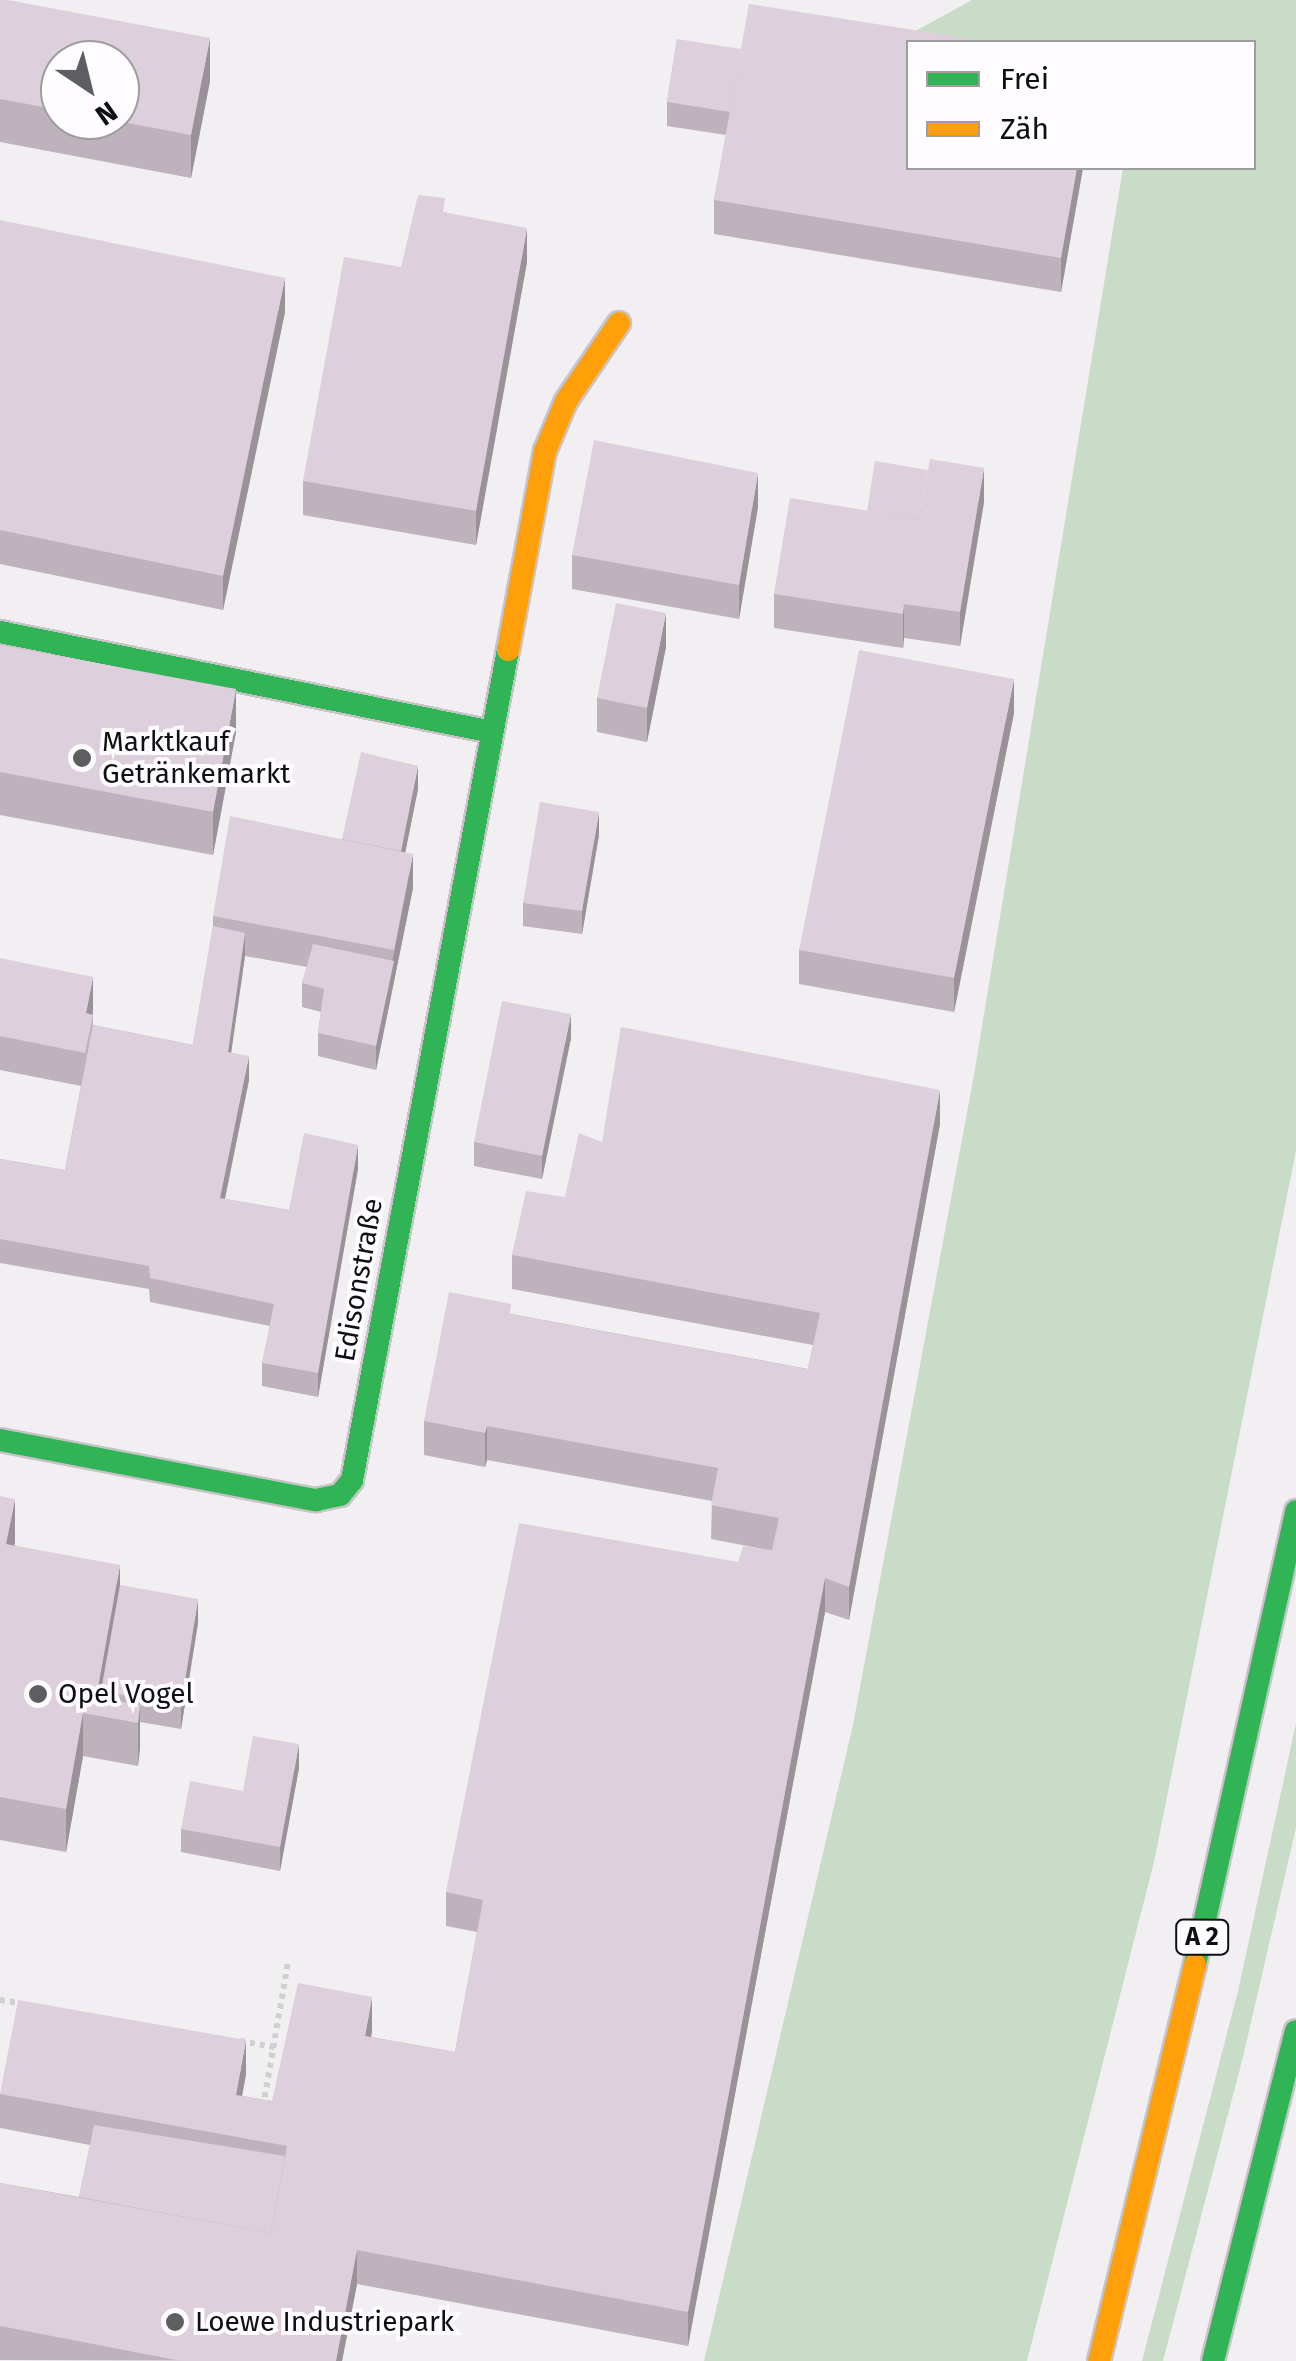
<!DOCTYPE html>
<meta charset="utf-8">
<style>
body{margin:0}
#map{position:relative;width:1296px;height:2361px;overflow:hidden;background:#f1eff2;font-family:"Fira Sans",sans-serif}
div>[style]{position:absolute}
.green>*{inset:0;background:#c8dcc8}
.path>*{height:6px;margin-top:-3px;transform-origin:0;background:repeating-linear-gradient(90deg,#d0d0d0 0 5px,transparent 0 10px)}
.roads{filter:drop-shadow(2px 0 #c6c4c7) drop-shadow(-2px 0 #c6c4c7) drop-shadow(0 2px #c6c4c7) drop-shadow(0 -2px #c6c4c7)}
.fast>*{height:22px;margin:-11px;padding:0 11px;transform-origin:11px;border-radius:11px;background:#30b455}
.slow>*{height:22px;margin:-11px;padding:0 11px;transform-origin:11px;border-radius:11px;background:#ff9f0a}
.wall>*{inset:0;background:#beb2bc}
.shaded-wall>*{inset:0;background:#9b9199}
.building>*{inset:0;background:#ddcfdb}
.dots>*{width:28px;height:28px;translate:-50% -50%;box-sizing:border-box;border:5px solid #fefcff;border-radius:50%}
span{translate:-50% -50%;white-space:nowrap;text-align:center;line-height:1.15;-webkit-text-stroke:8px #fefcff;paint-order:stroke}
.shield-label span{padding:2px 8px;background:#fefcff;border:2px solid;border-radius:8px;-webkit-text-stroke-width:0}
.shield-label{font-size:25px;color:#0f0e10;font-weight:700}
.poi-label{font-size:28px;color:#0f0e10}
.left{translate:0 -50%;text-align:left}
.street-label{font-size:28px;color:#0f0e10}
.legend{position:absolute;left:906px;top:40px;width:350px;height:130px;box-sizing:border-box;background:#fefcff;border:2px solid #9e9d9f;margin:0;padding:12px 18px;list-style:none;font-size:30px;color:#0f0e10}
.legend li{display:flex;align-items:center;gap:20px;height:50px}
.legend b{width:50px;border:2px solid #9e9d9f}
.north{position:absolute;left:40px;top:40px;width:100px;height:100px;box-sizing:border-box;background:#fefcff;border:2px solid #9e9d9f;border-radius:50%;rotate:145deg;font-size:28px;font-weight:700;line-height:40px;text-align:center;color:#0f0e10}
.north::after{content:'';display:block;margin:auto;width:35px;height:45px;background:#5e5d5f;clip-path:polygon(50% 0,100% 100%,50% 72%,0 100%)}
</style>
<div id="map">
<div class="green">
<div style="clip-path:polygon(972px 0,1296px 0,1296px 1151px,1154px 1862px,1027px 2361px,704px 2361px,853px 1725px,974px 1075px,1123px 168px,1254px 168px,1254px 42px,897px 41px)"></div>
<div style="clip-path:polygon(1296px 1723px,1296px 1828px,1243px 2057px,1163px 2361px,1142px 2361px,1238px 1991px)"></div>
</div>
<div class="path">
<div style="left:0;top:2000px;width:21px;rotate:8deg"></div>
<div style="left:240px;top:2041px;width:35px;rotate:10deg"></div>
<div style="left:263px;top:2107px;width:147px;rotate:-80.2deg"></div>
</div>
<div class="roads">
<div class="fast">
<div style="left:0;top:632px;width:502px;rotate:11.49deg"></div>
<div style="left:0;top:1440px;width:322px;rotate:10.8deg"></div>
<div style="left:316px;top:1500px;width:25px;rotate:-12deg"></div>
<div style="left:340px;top:1495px;width:19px;rotate:-51deg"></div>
<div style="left:352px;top:1480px;width:845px;rotate:-79.36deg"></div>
<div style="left:1195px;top:1964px;width:464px;rotate:-77.4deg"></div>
<div style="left:1213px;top:2361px;width:340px;rotate:-75.9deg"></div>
</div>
<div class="slow">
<div style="left:508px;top:650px;width:202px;rotate:-79.5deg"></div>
<div style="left:545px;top:451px;width:54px;rotate:-67.2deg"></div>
<div style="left:566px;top:401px;width:94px;rotate:-55.8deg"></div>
<div style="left:1099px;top:2361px;width:408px;rotate:-76.4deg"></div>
</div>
</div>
<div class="wall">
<div style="clip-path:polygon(evenodd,0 0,210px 81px,191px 178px,0 142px,0 0,60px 60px,120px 120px,60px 120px,60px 60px)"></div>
<div style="clip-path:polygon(677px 39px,908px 168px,1083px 168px,1061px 292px,714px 234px,714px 200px,726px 135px,667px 126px,667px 102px)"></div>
<div style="clip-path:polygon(445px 212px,527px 262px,476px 545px,303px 515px,303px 481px,401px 267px)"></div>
<div style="clip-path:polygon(0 220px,285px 312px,223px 610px,0 564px)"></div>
<div style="clip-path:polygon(984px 502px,960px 646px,904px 638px,903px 648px,774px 628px,774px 594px,867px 511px)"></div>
<div style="clip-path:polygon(758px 507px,739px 619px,572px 589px,572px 555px)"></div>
<div style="clip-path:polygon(0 645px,236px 732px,213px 855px,0 815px)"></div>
<div style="clip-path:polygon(666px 647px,647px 742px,597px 732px,597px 698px)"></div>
<div style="clip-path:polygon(1014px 713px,954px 1012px,799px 984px,799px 950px)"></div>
<div style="clip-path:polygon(418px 789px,405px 852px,413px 888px,376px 1070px,318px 1056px,318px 1033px,321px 1012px,302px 1007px,302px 983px,307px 967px,245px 956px,231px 1052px,249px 1080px,225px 1199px,289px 1210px,358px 1169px,318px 1397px,262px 1386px,262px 1363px,270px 1326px,150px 1302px,149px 1289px,0 1263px,0 1159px,65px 1170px,81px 1086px,0 1070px,0 958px,93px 1010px,93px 1025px,193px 1045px,213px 926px,213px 916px,342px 839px)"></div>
<div style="clip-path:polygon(599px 835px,582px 934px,523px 926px,523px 903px)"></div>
<div style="clip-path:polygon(571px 1038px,542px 1179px,474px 1166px,474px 1142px)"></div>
<div style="clip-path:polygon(940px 1124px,849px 1620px,825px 1612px,688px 2346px,357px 2284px,342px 2361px,0 2360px,0 2183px,79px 2197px,90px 2145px,0 2128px,0 2094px,246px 2074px,242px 2096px,272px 2101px,372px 2031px,371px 2037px,455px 2052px,477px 1932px,446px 1926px,446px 1892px,738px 1562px,768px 1550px,711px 1539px,712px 1501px,487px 1460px,485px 1467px,424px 1455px,424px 1421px,511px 1314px,808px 1369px,813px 1345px,512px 1289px,512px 1255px,565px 1197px,602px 1142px)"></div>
<div style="clip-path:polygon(0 1496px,15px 1542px,14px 1545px,120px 1585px,198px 1623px,181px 1729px,140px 1722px,140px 1748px,138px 1766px,83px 1756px,66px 1852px,0 1840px)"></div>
<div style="clip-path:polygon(299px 1768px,280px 1871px,181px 1852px,181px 1829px,243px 1791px)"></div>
</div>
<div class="shaded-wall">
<div style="clip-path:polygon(210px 38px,210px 81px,191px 178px,191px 135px)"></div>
<div style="clip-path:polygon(1077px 168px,1083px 168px,1061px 292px,1061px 258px)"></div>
<div style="clip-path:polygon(527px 228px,527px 262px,476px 545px,476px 511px)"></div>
<div style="clip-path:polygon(285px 278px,285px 312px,223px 610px,223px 576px)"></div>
<div style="clip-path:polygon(984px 468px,984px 502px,960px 646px,960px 612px)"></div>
<div style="clip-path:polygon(758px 473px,758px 507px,739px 619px,739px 585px)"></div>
<div style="clip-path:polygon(904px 604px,904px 638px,903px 648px,903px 614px)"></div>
<div style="clip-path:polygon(666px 613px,666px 647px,647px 742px,647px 708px)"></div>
<div style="clip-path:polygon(1014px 679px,1014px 713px,954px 1012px,954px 978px)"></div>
<div style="clip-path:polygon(236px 689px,236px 732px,213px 855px,213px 812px)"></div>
<div style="clip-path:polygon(418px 766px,418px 789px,399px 884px,399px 861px)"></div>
<div style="clip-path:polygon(599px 812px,599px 835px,582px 934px,582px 911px)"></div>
<div style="clip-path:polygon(413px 854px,413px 888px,376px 1070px,376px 1046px)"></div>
<div style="clip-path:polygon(245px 933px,245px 956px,228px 1075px,228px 1052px)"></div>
<div style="clip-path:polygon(93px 977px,93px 1010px,86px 1047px,86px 1013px)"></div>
<div style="clip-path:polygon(571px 1014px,571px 1038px,542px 1179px,542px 1156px)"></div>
<div style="clip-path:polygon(249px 1056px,249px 1080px,220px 1222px,220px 1198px)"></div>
<div style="clip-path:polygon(940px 1090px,940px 1124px,849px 1620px,849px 1587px)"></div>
<div style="clip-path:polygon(358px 1145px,358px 1169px,318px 1397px,318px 1373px)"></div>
<div style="clip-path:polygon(487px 1426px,487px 1460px,485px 1467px,485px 1433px)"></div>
<div style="clip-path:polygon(15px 1499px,15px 1542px,6px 1587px,6px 1544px)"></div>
<div style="clip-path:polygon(120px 1565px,120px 1608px,101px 1691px,100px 1716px,96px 1698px)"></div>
<div style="clip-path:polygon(825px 1578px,825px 1612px,688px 2346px,688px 2312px)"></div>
<div style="clip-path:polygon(198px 1599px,198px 1623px,181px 1729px,181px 1706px)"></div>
<div style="clip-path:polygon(140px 1705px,140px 1748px,138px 1766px,138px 1723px)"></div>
<div style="clip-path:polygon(83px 1713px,83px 1756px,66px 1852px,66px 1809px)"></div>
<div style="clip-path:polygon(299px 1744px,299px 1768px,280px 1871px,280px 1847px)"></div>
<div style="clip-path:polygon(372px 1997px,372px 2031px,365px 2070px,365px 2036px)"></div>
<div style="clip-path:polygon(246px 2040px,246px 2074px,236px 2129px,236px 2095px)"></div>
<div style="clip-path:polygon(357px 2250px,357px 2284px,342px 2361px,336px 2361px)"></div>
</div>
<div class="building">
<div style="clip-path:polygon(0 0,8px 0,210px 38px,191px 135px,112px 120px,120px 120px,120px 60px,60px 60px,60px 110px,0 99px)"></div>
<div style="clip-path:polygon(749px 4px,990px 42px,908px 42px,908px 168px,1077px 168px,1061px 258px,714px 200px)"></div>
<div style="clip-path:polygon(677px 39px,741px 49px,730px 112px,667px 102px)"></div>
<div style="clip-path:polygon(418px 195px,445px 198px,443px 212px,527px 228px,476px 511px,303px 481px,344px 257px,401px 267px)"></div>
<div style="clip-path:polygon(0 220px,285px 278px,223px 576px,0 530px)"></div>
<div style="clip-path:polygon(594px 440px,758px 473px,739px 585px,572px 555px)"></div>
<div style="clip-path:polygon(930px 459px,984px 468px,960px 612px,904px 604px,903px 614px,774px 594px,790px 498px,919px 519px)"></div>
<div style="clip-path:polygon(875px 461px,928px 470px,919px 519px,867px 511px)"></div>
<div style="clip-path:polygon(616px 603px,666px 613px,647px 708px,597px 698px)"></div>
<div style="clip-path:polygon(0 645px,236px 689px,213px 812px,0 772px)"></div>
<div style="clip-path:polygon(859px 650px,1014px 679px,954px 978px,799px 950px)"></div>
<div style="clip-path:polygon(361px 752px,418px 766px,401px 851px,342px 839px)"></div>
<div style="clip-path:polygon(540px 802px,599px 812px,582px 911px,523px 903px)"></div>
<div style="clip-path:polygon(230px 816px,413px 854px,394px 950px,213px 916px)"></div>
<div style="clip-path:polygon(213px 926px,245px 933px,228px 1052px,249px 1056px,220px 1198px,289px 1210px,304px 1133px,358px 1145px,318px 1373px,262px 1363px,274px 1304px,150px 1278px,149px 1266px,0 1239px,0 1159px,65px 1170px,93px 1025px,193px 1045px)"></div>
<div style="clip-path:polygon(313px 944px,394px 961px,376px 1046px,318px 1033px,324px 989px,302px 983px)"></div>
<div style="clip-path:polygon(0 958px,93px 977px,86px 1013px,93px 1015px,85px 1053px,0 1036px)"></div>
<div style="clip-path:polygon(502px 1001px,571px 1014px,542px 1156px,474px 1142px)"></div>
<div style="clip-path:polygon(621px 1027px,940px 1090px,849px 1587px,825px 1578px,688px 2312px,357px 2250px,336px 2361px,181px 2361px,0 2326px,0 2183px,271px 2233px,287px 2146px,0 2094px,18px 2000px,246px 2040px,236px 2095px,272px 2101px,298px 1983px,372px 1997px,365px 2036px,455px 2052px,483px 1900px,446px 1892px,519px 1523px,738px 1562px,743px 1546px,772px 1550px,779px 1518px,711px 1505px,718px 1468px,487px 1426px,485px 1433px,424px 1421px,449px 1292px,511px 1304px,510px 1314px,808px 1369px,820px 1313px,512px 1255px,526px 1191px,565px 1197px,579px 1133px,602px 1142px)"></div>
<div style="clip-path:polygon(0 1496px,15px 1499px,6px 1544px,120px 1565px,96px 1698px,140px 1705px,138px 1723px,83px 1713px,66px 1809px,0 1797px)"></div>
<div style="clip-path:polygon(120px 1585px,198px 1599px,181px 1706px,101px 1691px)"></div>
<div style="clip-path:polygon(253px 1736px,299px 1744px,280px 1847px,181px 1829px,190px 1781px,243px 1791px)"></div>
<div style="clip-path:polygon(94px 2125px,285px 2156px,271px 2233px,79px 2197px)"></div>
</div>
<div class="dots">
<div style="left:82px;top:758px;background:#5e5d5f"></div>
<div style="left:38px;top:1694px;background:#5e5d5f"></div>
<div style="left:175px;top:2322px;background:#5e5d5f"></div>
</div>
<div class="shield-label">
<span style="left:1202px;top:1937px">A 2</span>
</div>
<div class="poi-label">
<span class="left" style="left:102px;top:758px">Marktkauf<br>Getränkemarkt</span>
<span class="left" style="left:58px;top:1694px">Opel Vogel</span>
<span class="left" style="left:195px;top:2322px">Loewe Industriepark</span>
</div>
<div class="street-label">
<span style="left:359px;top:1280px;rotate:-80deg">Edisonstraße</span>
</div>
<ul class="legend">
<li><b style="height:12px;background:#30b455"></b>Frei</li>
<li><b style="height:12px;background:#ff9f0a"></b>Zäh</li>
</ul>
<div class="north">N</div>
</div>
